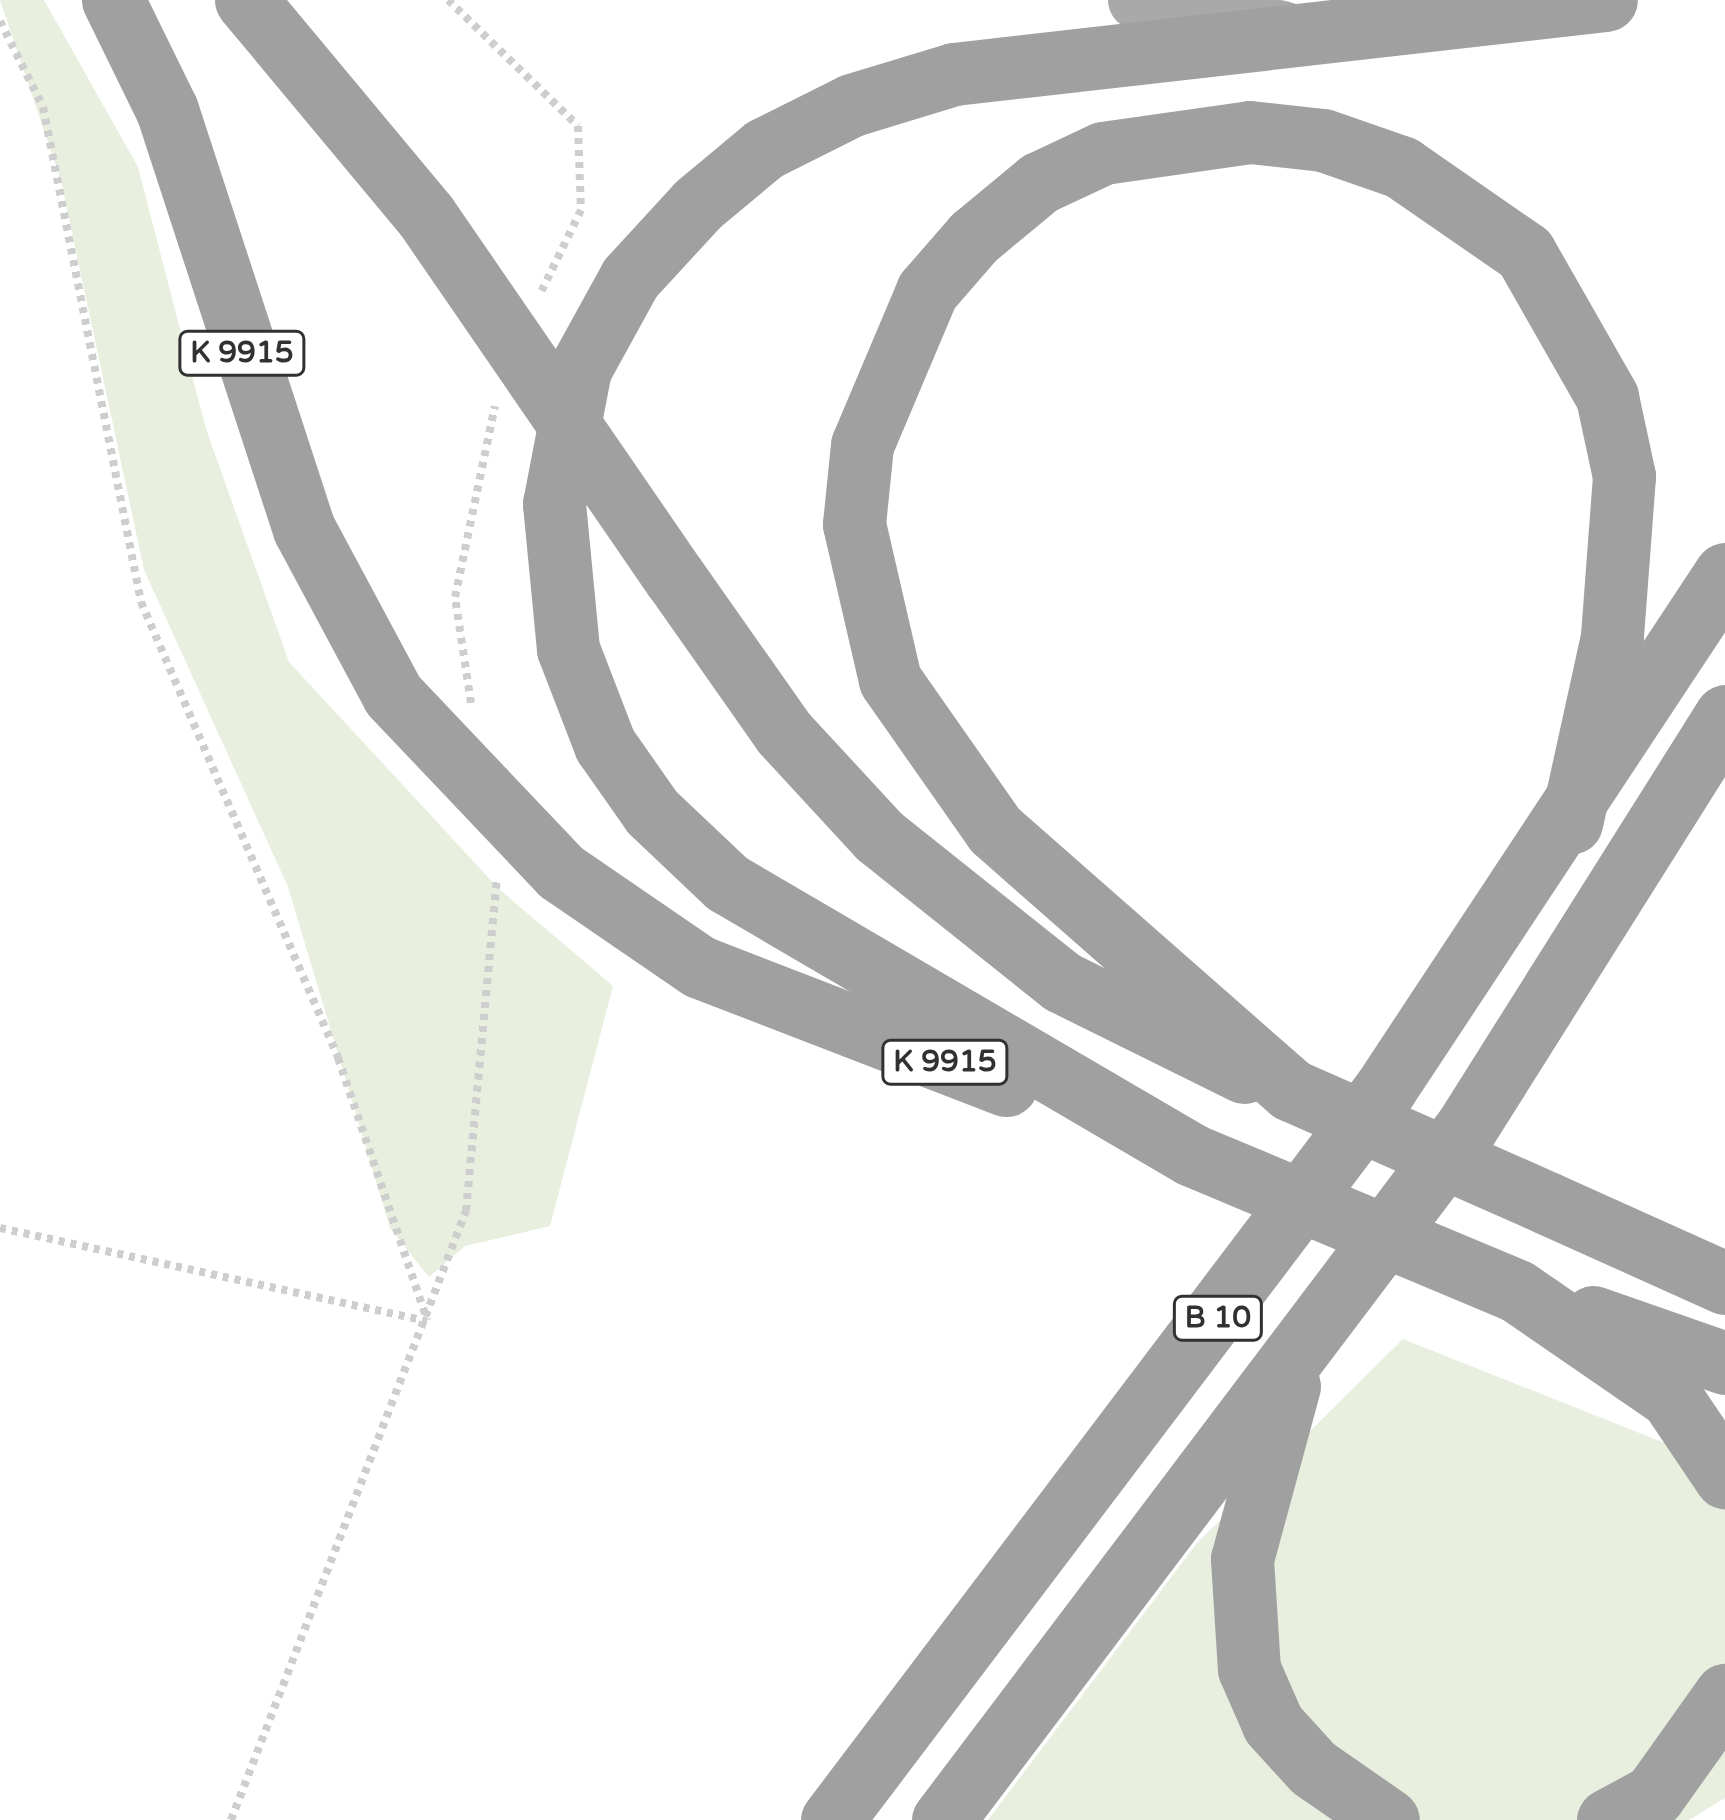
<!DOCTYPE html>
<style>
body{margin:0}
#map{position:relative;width:1725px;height:1820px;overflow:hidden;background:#fff;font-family:"Varela Round",sans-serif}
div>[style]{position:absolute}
.green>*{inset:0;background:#e8efdf}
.path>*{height:8px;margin-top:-4px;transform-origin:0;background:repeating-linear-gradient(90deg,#cecece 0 6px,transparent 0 12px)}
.primary>*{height:60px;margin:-30px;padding:0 30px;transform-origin:30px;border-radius:30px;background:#a9a9a9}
.trunk>*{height:63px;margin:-31.5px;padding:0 31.5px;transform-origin:31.5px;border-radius:31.5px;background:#a0a0a0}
.trunk-bridge>*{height:63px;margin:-31.5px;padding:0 31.5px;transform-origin:31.5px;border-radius:31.5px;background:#a0a0a0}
span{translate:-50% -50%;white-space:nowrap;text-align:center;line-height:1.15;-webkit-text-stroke:12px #fff;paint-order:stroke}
.shield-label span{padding:3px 9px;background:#fff;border:3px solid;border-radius:9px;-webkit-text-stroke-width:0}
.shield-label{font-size:30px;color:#313131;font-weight:700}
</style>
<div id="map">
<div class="green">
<div style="clip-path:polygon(0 0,44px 0,138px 167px,206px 429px,289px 662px,499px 889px,613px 986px,550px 1226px,465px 1246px,429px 1277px,390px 1228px,288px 887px,144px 570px,61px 181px)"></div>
<div style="clip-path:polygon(1403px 1339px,1725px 1467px,1725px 1798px,1689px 1820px,988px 1820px,1197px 1543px)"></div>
</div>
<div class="path">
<div style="left:448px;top:0;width:181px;rotate:44.1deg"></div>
<div style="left:578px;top:126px;width:84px;rotate:88deg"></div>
<div style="left:581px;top:210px;width:91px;rotate:116deg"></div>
<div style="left:0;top:21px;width:96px;rotate:63.4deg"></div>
<div style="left:43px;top:107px;width:505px;rotate:78.8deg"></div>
<div style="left:141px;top:602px;width:497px;rotate:66.6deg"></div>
<div style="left:338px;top:1058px;width:277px;rotate:71.2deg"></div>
<div style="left:471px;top:703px;width:107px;rotate:-98.6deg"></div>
<div style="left:455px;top:597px;width:195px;rotate:-78.2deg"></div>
<div style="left:0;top:1228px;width:437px;rotate:12.3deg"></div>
<div style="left:231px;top:1820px;width:653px;rotate:-68.9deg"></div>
<div style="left:466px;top:1211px;width:334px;rotate:-84.7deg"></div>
</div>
<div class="primary">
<div style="left:1138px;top:0;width:148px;rotate:12.1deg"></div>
</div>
<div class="trunk">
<div style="left:113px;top:0;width:123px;rotate:63.9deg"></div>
<div style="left:167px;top:110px;width:441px;rotate:71.9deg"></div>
<div style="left:304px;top:529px;width:188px;rotate:61.8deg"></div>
<div style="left:246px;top:0;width:281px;rotate:50.2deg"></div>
<div style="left:675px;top:578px;width:189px;rotate:54.9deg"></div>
<div style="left:784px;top:733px;width:140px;rotate:47.3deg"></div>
<div style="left:879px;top:836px;width:234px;rotate:38.6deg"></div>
<div style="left:1062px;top:982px;width:203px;rotate:26.3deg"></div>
<div style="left:561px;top:872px;width:168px;rotate:34.4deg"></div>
<div style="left:700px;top:967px;width:328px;rotate:21.1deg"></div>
<div style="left:1291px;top:1090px;width:394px;rotate:-138.7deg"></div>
<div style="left:995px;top:830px;width:183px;rotate:-125deg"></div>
<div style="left:890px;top:680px;width:160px;rotate:-103deg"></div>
<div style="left:854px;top:524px;width:79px;rotate:-84.2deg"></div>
<div style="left:862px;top:445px;width:167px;rotate:-67.1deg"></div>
<div style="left:927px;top:291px;width:72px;rotate:-49deg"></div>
<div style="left:974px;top:237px;width:85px;rotate:-39.7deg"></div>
<div style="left:1039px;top:183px;width:71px;rotate:-25.1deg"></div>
<div style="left:1103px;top:153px;width:148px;rotate:-8.1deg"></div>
<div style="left:1250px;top:132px;width:73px;rotate:6.3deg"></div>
<div style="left:1323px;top:140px;width:83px;rotate:19.1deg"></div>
<div style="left:1401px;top:167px;width:151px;rotate:34.7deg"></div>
<div style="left:1525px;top:253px;width:166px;rotate:60.3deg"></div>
<div style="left:1607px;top:397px;width:81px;rotate:77.9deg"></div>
<div style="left:1624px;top:476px;width:161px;rotate:94.3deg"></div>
<div style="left:1612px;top:637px;width:190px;rotate:102.4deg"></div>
<div style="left:1192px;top:1155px;width:539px;rotate:-149.67deg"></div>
<div style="left:727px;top:883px;width:103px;rotate:-136.6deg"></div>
<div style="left:652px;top:812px;width:82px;rotate:-125deg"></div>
<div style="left:605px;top:745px;width:103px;rotate:-111.1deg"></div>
<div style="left:568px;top:649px;width:146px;rotate:-95.5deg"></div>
<div style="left:554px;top:504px;width:137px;rotate:-79.1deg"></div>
<div style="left:580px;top:369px;width:104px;rotate:-61.2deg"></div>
<div style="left:630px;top:278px;width:100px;rotate:-47.4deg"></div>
<div style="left:698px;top:204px;width:86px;rotate:-39.8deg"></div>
<div style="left:764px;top:149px;width:98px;rotate:-26.6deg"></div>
<div style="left:852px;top:105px;width:107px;rotate:-16.9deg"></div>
<div style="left:954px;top:74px;width:656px;rotate:-6.48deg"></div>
<div style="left:1547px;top:1203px;width:195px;rotate:24.2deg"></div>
<div style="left:1517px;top:1291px;width:187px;rotate:34.5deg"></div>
<div style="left:1671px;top:1397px;width:97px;rotate:56deg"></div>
<div style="left:1593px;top:1317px;width:140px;rotate:19.2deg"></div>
<div style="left:1289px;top:1386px;width:179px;rotate:105.2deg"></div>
<div style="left:1242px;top:1559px;width:110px;rotate:86.4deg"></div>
<div style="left:1249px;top:1669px;width:60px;rotate:66.4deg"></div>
<div style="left:1273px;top:1724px;width:59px;rotate:47.7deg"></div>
<div style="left:1313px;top:1768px;width:91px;rotate:34.7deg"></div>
<div style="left:832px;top:1820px;width:917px;rotate:-52.89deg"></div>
<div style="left:1385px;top:1089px;width:617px;rotate:-56.57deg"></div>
<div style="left:943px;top:1820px;width:867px;rotate:-52.92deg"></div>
<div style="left:1466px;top:1128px;width:487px;rotate:-57.8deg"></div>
<div style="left:1608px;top:1820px;width:52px;rotate:-28.5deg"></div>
<div style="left:1654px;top:1795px;width:123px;rotate:-54.6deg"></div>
</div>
<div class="trunk-bridge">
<div style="left:426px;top:216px;width:439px;rotate:55.5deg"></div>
<div style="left:393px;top:695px;width:244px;rotate:46.5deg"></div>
<div style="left:1291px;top:1090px;width:280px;rotate:23.8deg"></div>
<div style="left:1192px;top:1155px;width:352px;rotate:22.7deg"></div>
</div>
<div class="shield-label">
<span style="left:242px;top:353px">K 9915</span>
<span style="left:945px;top:1062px">K 9915</span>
<span style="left:1218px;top:1318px">B 10</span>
</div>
</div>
